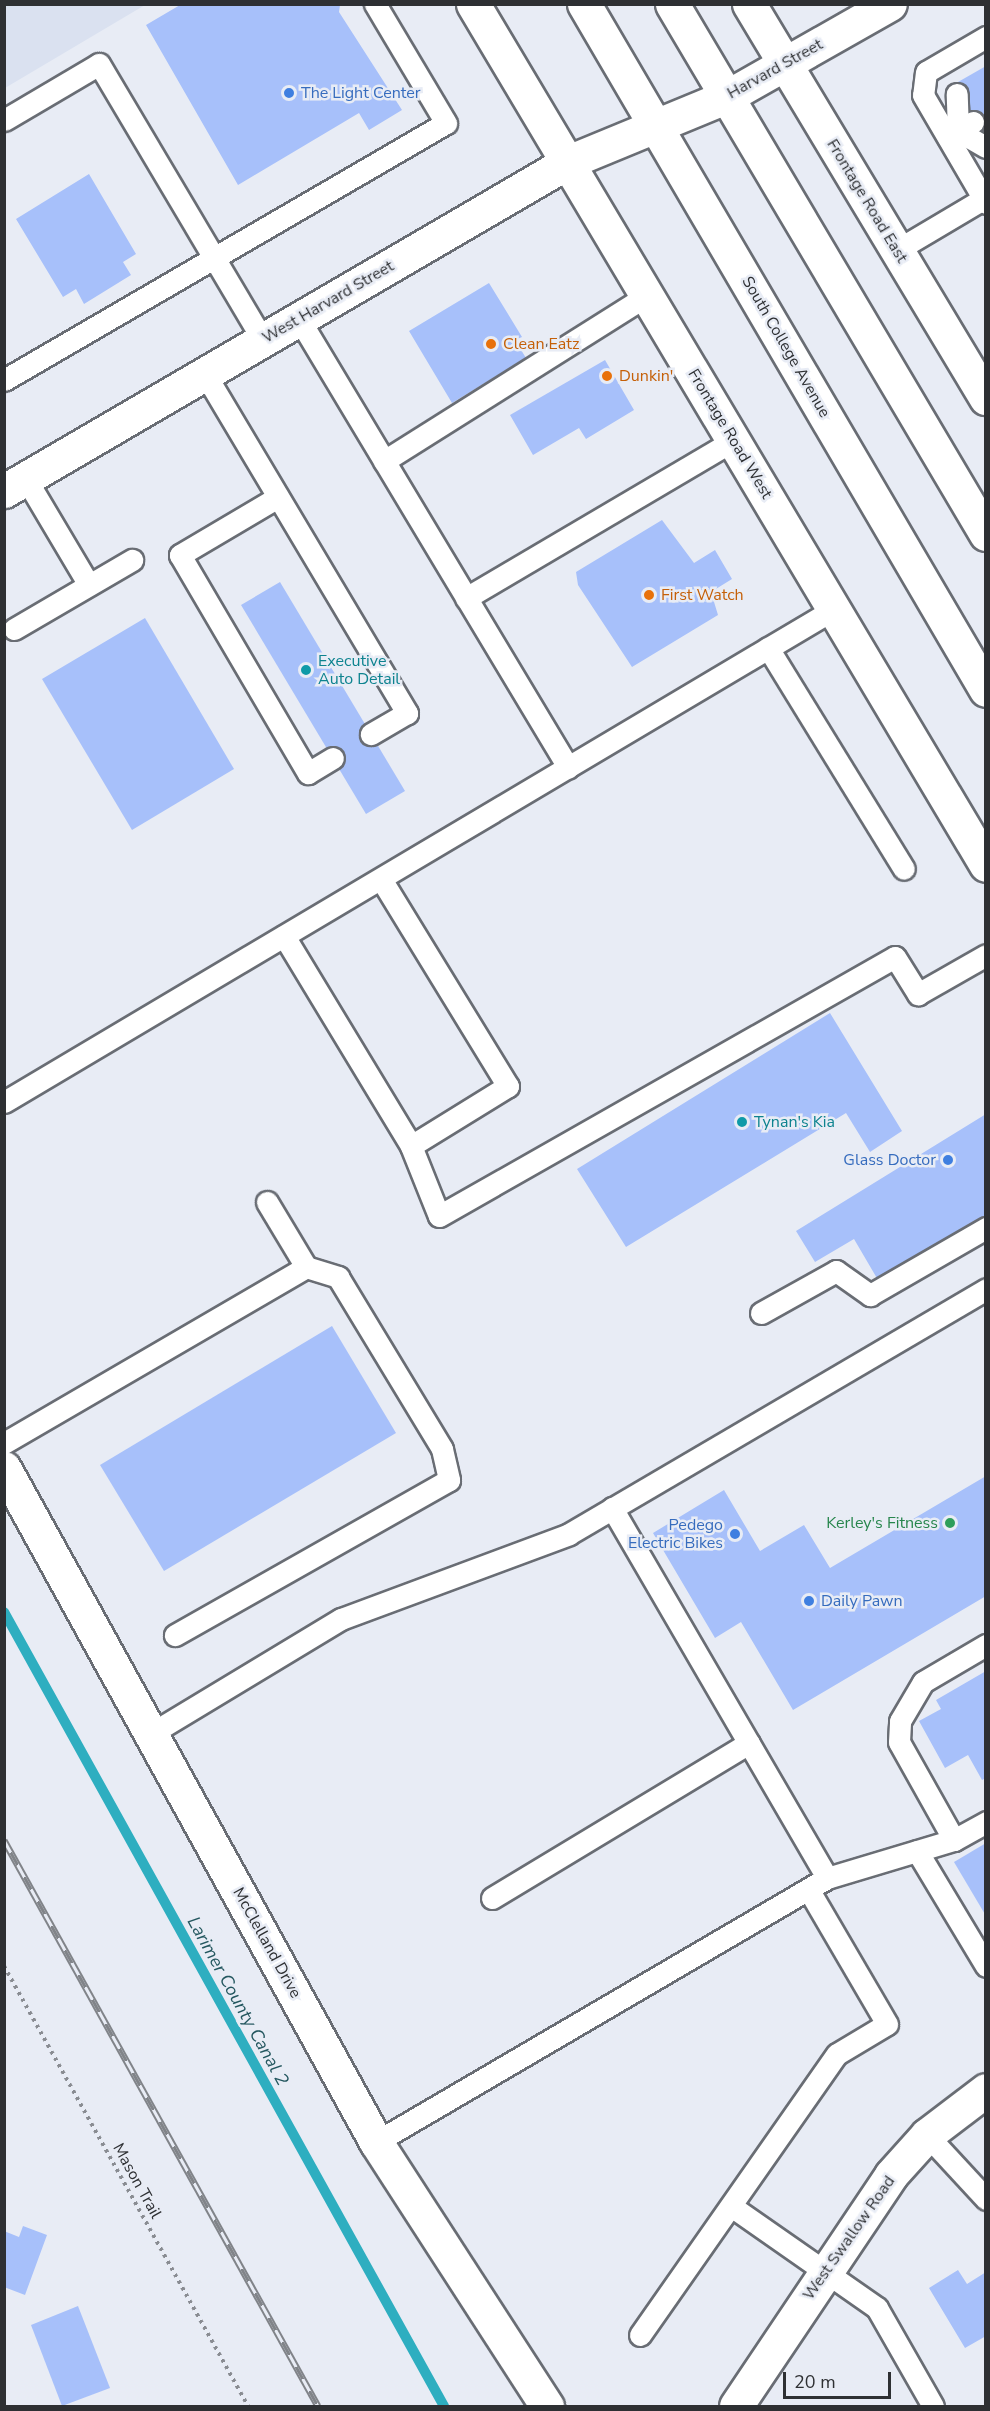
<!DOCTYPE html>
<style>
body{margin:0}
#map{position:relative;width:990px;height:2411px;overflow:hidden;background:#e8ecf5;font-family:"Nunito Sans",sans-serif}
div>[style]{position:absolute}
.built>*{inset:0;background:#dae1f0}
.stream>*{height:10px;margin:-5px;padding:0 5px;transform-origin:5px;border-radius:5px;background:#2eaec0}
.building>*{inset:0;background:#a7c0fa}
.path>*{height:4px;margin-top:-2px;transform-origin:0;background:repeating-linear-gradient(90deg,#898c92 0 3px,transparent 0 7.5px)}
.roads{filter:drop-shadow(2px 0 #696d74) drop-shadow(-2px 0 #696d74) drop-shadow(0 2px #696d74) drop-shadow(0 -2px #696d74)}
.lane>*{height:21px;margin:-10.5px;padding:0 10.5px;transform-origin:10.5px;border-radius:10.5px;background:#fff}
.street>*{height:33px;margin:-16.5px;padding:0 16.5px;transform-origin:16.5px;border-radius:16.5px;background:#fff}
.highway>*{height:33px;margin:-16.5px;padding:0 16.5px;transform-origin:16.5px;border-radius:16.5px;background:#fff}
.rail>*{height:7px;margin-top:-3.5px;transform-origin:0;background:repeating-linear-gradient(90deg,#e8ecf5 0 14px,#818489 0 28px);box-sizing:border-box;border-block:2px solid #818489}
.dots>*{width:16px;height:16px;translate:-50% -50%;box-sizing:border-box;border:3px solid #e8ecf5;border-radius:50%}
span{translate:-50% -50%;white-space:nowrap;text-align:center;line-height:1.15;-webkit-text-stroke:5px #e8ecf5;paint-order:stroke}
.street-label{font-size:16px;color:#2e3033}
.shop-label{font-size:16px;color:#366cbe}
.left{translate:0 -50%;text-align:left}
.right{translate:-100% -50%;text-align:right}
.food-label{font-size:16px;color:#c56008}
.culture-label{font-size:16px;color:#0d838f}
.leisure-label{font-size:16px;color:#27864d}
.water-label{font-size:18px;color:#24575f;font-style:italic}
.frame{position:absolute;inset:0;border:6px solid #2e3033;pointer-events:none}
.scale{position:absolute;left:783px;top:2372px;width:108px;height:27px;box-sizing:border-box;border:3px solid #2e3033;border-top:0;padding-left:8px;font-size:18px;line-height:21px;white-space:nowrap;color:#2e3033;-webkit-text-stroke:4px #e8ecf5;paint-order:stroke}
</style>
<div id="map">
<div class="built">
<div style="clip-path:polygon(5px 4px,145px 4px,145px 5px,5px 88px)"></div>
</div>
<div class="stream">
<div style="left:4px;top:1612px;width:908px;rotate:61.01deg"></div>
</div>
<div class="building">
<div style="clip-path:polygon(180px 5px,340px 5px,339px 12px,402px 110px,369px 130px,359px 113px,238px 185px,146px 25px)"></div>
<div style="clip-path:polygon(986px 66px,986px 143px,951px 86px)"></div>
<div style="clip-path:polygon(89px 174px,136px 254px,123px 262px,131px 275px,84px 304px,76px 289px,63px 297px,16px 219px)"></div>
<div style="clip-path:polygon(489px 283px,522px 337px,515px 340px,526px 358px,452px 403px,409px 331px)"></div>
<div style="clip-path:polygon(605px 360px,634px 410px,586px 439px,579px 428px,533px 455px,510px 415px)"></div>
<div style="clip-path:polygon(662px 520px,694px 563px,715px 550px,732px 579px,711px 592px,718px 615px,632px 667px,578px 585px,576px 572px)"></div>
<div style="clip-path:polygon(280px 582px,405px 791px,366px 814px,241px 605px)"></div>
<div style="clip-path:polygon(145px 618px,234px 769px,132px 830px,42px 679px)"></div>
<div style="clip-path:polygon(830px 1013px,902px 1131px,870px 1152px,846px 1113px,626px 1247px,577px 1169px)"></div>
<div style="clip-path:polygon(986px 1114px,986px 1216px,878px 1280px,854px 1239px,815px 1262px,796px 1231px)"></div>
<div style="clip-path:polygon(332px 1326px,396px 1433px,164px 1571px,100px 1465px)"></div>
<div style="clip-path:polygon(986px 1476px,986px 1596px,793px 1710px,741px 1622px,715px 1638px,653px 1533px,724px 1490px,760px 1551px,804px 1525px,830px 1568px)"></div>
<div style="clip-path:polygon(986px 1671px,986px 1778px,982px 1780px,968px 1755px,945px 1768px,919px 1721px,941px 1709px,936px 1700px)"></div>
<div style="clip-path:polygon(986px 1843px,986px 1916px,954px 1862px)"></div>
<div style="clip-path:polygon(23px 2226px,47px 2235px,25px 2295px,4px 2287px,4px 2231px,19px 2237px)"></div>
<div style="clip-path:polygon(958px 2270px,967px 2284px,986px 2272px,986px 2336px,965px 2348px,929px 2288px)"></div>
<div style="clip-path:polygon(78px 2306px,110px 2388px,62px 2406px,31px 2325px)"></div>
</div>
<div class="path">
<div style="left:4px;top:1966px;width:503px;rotate:60.99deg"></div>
</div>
<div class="roads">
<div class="lane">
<div style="left:986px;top:37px;width:69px;rotate:149.7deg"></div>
<div style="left:926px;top:72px;width:23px;rotate:97deg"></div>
<div style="left:923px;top:95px;width:125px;rotate:59.7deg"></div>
<div style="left:4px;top:120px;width:110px;rotate:-30.5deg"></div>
<div style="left:99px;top:64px;width:321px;rotate:59.3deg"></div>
<div style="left:973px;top:122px;width:17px;rotate:149deg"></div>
<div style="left:958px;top:131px;width:32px;rotate:30deg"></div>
<div style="left:948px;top:137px;width:12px;rotate:-31deg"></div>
<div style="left:958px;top:131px;width:37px;rotate:-92deg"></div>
<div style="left:897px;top:250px;width:100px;rotate:-30.7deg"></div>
<div style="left:299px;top:319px;width:523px;rotate:59.02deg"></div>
<div style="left:205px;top:374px;width:395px;rotate:59.2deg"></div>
<div style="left:407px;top:713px;width:42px;rotate:149.7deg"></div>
<div style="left:4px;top:380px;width:511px;rotate:-30.18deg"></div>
<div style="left:446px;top:123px;width:139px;rotate:-120.8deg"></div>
<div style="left:384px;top:461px;width:312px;rotate:-32.2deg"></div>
<div style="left:26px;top:479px;width:123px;rotate:59.3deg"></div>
<div style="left:278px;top:497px;width:114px;rotate:149.4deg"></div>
<div style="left:180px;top:555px;width:253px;rotate:59.6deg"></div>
<div style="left:308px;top:773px;width:29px;rotate:-31deg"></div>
<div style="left:466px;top:598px;width:311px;rotate:-30.5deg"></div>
<div style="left:14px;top:629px;width:137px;rotate:-30.3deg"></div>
<div style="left:768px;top:648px;width:259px;rotate:58.4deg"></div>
<div style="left:381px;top:879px;width:243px;rotate:58.5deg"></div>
<div style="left:508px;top:1086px;width:114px;rotate:148.3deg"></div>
<div style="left:284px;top:936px;width:245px;rotate:58.8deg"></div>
<div style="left:411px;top:1146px;width:75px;rotate:68.2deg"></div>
<div style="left:439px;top:1216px;width:524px;rotate:-29.6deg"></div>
<div style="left:895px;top:957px;width:44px;rotate:58.1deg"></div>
<div style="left:918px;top:994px;width:78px;rotate:-29.8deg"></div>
<div style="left:4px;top:1102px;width:965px;rotate:-30.71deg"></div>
<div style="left:267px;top:1202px;width:76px;rotate:59deg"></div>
<div style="left:761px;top:1313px;width:86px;rotate:-29.2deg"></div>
<div style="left:836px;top:1271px;width:42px;rotate:35.2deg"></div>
<div style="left:870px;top:1295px;width:134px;rotate:-30deg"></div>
<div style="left:4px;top:1443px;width:350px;rotate:-30.2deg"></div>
<div style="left:306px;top:1267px;width:34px;rotate:17deg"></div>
<div style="left:338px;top:1277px;width:201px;rotate:58.8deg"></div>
<div style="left:442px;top:1449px;width:32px;rotate:77deg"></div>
<div style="left:449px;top:1480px;width:315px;rotate:150.5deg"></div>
<div style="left:612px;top:1508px;width:428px;rotate:59.8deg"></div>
<div style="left:152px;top:1733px;width:221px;rotate:-31.1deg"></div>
<div style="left:341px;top:1619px;width:243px;rotate:-20.4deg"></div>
<div style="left:569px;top:1534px;width:484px;rotate:-30.4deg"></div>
<div style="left:954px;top:1840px;width:112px;rotate:-119.3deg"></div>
<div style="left:899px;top:1742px;width:21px;rotate:-87deg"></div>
<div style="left:900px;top:1721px;width:45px;rotate:-59.5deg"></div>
<div style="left:923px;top:1682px;width:73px;rotate:-30.4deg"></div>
<div style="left:917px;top:1851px;width:134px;rotate:59deg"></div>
<div style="left:492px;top:1898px;width:300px;rotate:-31.1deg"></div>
<div style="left:927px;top:2135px;width:87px;rotate:47.3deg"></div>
<div style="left:376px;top:2142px;width:523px;rotate:-30.34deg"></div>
<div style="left:827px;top:1878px;width:133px;rotate:-16.7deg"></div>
<div style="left:954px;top:1840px;width:37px;rotate:-29deg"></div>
<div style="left:731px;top:2206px;width:178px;rotate:34.9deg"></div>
<div style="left:877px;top:2308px;width:113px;rotate:60.3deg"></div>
<div style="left:640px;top:2335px;width:343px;rotate:-55deg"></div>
<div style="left:837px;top:2054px;width:58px;rotate:-31deg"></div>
<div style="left:887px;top:2024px;width:156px;rotate:-120.3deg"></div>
</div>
<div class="street">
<div style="left:473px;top:4px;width:1002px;rotate:59.21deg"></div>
<div style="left:749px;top:4px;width:460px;rotate:59deg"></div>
<div style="left:4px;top:491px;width:653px;rotate:-30.26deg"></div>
<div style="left:568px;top:162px;width:173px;rotate:-22.4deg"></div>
<div style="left:728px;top:96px;width:186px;rotate:-29.6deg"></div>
<div style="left:4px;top:1468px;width:770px;rotate:61.1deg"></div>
<div style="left:376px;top:2142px;width:315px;rotate:57.1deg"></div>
<div style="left:736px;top:2406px;width:278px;rotate:-56.1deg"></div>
<div style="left:891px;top:2175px;width:54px;rotate:-48deg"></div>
<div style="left:927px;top:2135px;width:74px;rotate:-37.3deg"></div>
</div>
<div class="highway">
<div style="left:584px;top:4px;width:795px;rotate:59.63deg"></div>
<div style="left:672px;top:4px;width:616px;rotate:59.36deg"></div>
</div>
</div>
<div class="rail">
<div style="left:4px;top:1840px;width:647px;rotate:60.98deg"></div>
</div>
<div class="dots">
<div style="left:289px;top:93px;background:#3f7fe0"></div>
<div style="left:491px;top:344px;background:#e8710a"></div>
<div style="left:607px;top:376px;background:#e8710a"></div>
<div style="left:649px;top:595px;background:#e8710a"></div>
<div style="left:306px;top:670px;background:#0f9aa8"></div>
<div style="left:742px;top:1122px;background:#0f9aa8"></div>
<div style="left:948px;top:1160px;background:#3f7fe0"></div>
<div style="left:950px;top:1523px;background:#2e9e5b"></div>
<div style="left:735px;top:1534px;background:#3f7fe0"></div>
<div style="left:809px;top:1601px;background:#3f7fe0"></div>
</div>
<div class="street-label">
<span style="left:775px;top:69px;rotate:-29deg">Harvard Street</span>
<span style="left:867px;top:201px;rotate:59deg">Frontage Road East</span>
<span style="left:328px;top:302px;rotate:-30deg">West Harvard Street</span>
<span style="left:786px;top:347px;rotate:60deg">South College Avenue</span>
<span style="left:730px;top:434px;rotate:59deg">Frontage Road West</span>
<span style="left:267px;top:1943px;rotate:61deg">McClelland Drive</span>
<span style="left:137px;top:2181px;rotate:61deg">Mason Trail</span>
<span style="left:849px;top:2238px;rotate:-55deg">West Swallow Road</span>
</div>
<div class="shop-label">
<span class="left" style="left:301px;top:93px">The Light Center</span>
<span class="right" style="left:936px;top:1160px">Glass Doctor</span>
<span class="right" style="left:723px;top:1534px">Pedego<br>Electric Bikes</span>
<span class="left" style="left:821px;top:1601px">Daily Pawn</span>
</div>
<div class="food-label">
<span class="left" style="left:503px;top:344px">Clean Eatz</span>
<span class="left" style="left:619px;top:376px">Dunkin'</span>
<span class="left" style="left:661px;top:595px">First Watch</span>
</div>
<div class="culture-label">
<span class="left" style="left:318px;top:670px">Executive<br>Auto Detail</span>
<span class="left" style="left:754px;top:1122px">Tynan's Kia</span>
</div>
<div class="leisure-label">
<span class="right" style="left:938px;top:1523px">Kerley's Fitness</span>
</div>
<div class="water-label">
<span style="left:238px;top:2001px;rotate:61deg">Larimer County Canal 2</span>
</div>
<div class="frame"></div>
<div class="scale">20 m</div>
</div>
